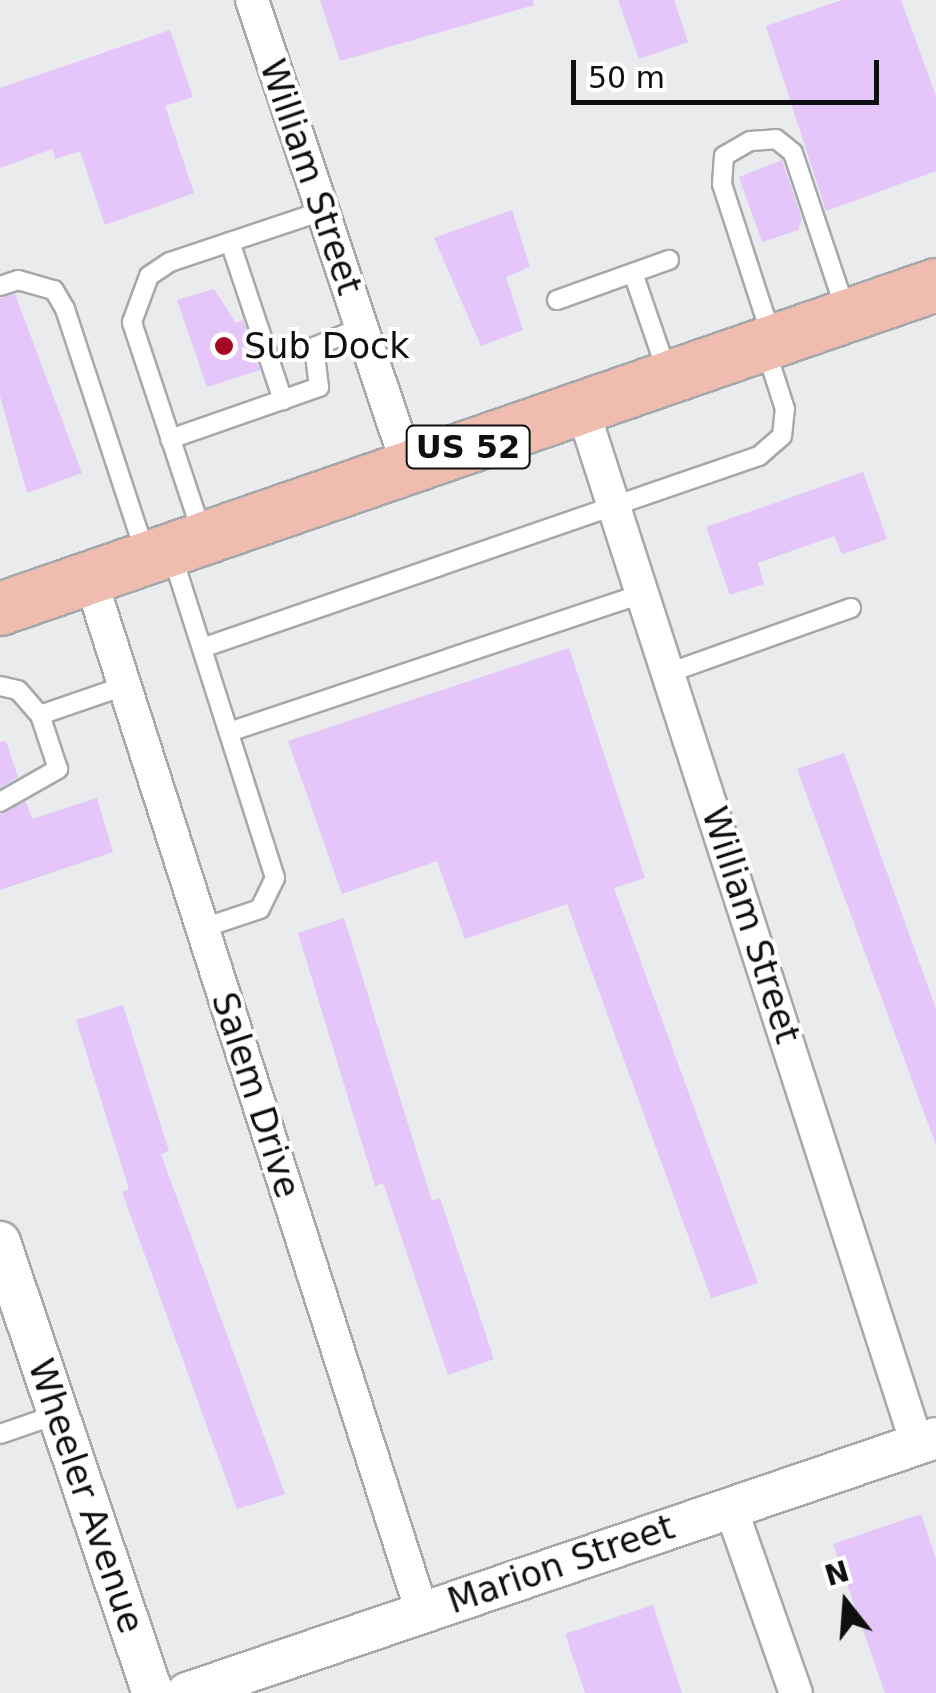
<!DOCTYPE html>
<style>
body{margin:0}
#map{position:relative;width:936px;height:1693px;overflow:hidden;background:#e9ebec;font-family:"DejaVu Sans",sans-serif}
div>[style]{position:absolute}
.building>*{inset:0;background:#e4c6fa}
.roads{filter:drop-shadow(2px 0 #a6a8a9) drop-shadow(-2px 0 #a6a8a9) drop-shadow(0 2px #a6a8a9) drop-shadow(0 -2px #a6a8a9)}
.service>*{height:18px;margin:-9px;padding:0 9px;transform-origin:9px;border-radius:9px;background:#fff}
.minor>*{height:32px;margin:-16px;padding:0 16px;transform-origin:16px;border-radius:16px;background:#fff}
.tertiary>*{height:40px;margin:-20px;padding:0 20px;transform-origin:20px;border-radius:20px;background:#fff}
.primary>*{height:52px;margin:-26px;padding:0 26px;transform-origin:26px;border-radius:26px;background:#efbcaf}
.dots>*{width:28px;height:28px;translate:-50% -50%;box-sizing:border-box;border:5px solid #fff;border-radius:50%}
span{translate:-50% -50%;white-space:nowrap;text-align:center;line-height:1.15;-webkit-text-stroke:8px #fff;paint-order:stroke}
.shield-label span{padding:2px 8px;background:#fff;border:2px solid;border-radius:8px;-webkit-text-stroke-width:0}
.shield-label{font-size:32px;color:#0f0f10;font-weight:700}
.street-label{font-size:35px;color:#0f0f10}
.poi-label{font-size:35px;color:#0f0f10}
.left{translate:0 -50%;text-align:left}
.north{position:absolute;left:796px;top:1553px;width:100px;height:100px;-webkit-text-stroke:8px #fff;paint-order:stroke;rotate:343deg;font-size:28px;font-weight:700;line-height:40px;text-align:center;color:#0f0f10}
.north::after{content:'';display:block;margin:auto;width:35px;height:45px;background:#0f0f10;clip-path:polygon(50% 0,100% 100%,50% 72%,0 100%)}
.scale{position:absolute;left:571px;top:60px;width:308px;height:45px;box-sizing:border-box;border:5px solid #0f0f10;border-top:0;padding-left:12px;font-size:30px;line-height:35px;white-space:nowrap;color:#0f0f10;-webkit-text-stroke:8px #fff;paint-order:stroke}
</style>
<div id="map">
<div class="building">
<div style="clip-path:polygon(320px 0,533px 0,534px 5px,340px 61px)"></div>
<div style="clip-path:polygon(618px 0,674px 0,688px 42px,639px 59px)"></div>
<div style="clip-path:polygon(842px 0,901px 0,936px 96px,936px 171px,826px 211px,766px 26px)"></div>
<div style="clip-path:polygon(170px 30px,193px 97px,165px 106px,194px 193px,105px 225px,80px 151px,55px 159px,52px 149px,0 168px,0 88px)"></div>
<div style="clip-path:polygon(782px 160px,802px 219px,798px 230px,762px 242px,739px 177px)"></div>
<div style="clip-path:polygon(512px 210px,530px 267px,506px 277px,523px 330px,481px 346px,434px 238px)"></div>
<div style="clip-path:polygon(214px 289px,236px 323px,243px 320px,260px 370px,207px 387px,177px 300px)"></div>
<div style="clip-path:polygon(15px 294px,82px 473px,27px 493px,0 396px,0 298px)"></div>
<div style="clip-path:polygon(863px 472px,887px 539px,842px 554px,834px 536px,758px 563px,764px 584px,730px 595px,706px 527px)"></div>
<div style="clip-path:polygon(569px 648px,645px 878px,614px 888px,758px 1283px,711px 1298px,567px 904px,465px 939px,437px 861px,342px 894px,288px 741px)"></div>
<div style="clip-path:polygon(6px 741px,18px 777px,0 788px,0 742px)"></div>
<div style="clip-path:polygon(844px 753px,936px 1009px,936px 1145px,797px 769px)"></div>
<div style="clip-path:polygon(97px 798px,113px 852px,0 890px,0 814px,26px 801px,32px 819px)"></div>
<div style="clip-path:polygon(344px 918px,432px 1201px,440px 1198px,494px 1359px,448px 1375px,383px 1183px,375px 1186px,298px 933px)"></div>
<div style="clip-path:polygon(123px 1005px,169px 1151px,161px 1154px,285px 1494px,237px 1509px,122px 1192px,129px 1189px,76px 1020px)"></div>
<div style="clip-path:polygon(921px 1514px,936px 1559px,936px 1693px,885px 1693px,833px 1544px)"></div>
<div style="clip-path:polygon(653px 1605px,682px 1693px,585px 1693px,565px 1634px)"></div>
</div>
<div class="roads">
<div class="service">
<div style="left:230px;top:242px;width:167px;rotate:71.5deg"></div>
<div style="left:633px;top:273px;width:105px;rotate:71deg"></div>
<div style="left:0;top:286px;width:19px;rotate:-18deg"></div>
<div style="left:18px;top:280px;width:37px;rotate:16deg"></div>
<div style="left:54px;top:290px;width:22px;rotate:60deg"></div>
<div style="left:65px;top:309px;width:257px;rotate:71.8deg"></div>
<div style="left:557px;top:300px;width:119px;rotate:-19.7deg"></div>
<div style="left:772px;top:338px;width:162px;rotate:-108deg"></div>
<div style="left:722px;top:184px;width:28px;rotate:-86deg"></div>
<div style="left:724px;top:156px;width:30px;rotate:-30deg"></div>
<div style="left:750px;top:141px;width:26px;rotate:-4deg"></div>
<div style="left:776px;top:139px;width:22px;rotate:39deg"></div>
<div style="left:793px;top:153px;width:167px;rotate:71.5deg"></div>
<div style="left:170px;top:439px;width:158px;rotate:-19.2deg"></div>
<div style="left:319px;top:387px;width:40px;rotate:-97.1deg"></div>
<div style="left:314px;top:347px;width:52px;rotate:-22.6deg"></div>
<div style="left:202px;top:533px;width:222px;rotate:-108.4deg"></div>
<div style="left:132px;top:322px;width:49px;rotate:-69.7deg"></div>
<div style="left:149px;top:276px;width:25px;rotate:-34deg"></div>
<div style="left:170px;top:262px;width:160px;rotate:-18.5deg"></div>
<div style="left:172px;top:555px;width:339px;rotate:72.3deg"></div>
<div style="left:275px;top:878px;width:34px;rotate:116deg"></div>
<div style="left:260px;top:909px;width:60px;rotate:161.6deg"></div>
<div style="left:202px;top:648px;width:589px;rotate:-19.02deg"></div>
<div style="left:759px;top:456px;width:30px;rotate:-41deg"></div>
<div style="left:782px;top:436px;width:27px;rotate:-84deg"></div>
<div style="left:785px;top:409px;width:62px;rotate:-107.9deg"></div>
<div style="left:671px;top:672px;width:191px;rotate:-19.6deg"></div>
<div style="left:0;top:686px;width:18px;rotate:13deg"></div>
<div style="left:18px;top:690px;width:33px;rotate:49deg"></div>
<div style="left:229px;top:732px;width:438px;rotate:-18.5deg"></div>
<div style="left:0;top:802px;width:67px;rotate:-29.6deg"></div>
<div style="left:58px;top:769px;width:57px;rotate:-108.4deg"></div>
<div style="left:40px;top:715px;width:89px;rotate:-19deg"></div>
<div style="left:0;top:1434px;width:61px;rotate:-19deg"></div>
</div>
<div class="minor">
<div style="left:252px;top:0;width:494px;rotate:71.5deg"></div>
<div style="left:582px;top:408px;width:1089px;rotate:72.08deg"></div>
<div style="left:90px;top:578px;width:1086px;rotate:72.2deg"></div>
<div style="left:730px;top:1506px;width:198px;rotate:70.6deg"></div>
</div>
<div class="tertiary">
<div style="left:0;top:1242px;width:476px;rotate:71.3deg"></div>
<div style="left:187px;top:1693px;width:791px;rotate:-18.8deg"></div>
</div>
<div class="primary">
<div style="left:0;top:609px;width:990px;rotate:-19.09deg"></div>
</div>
</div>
<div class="dots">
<div style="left:224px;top:346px;background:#a40824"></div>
</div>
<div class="shield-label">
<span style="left:468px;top:447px">US 52</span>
</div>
<div class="street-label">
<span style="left:311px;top:177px;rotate:71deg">William Street</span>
<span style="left:751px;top:925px;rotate:72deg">William Street</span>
<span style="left:256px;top:1095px;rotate:72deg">Salem Drive</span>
<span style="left:86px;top:1496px;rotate:71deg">Wheeler Avenue</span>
<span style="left:561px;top:1564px;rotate:-19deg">Marion Street</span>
</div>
<div class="poi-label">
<span class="left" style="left:244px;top:346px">Sub Dock</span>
</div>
<div class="north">N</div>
<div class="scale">50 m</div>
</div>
